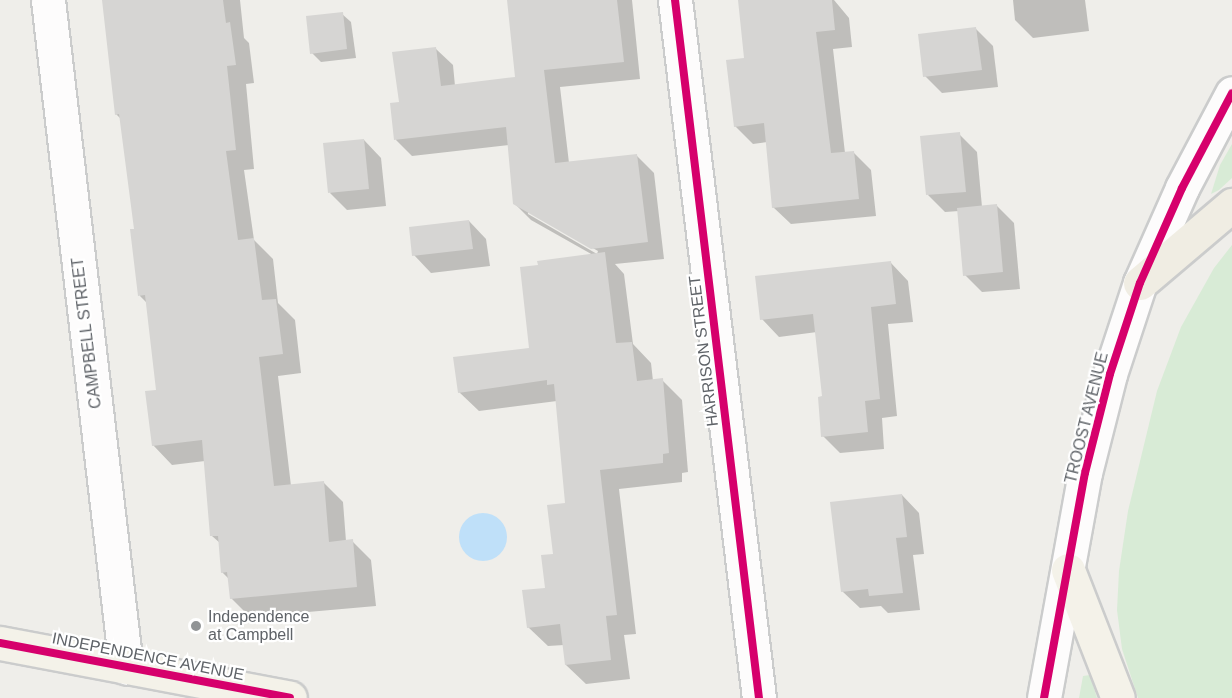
<!DOCTYPE html>
<style>
body{margin:0}
#map{position:relative;width:1232px;height:698px;overflow:hidden;background:#efeeea;font-family:Arial,sans-serif}
div>[style]{position:absolute}
.green>*{inset:0;background:#d8ebd6}
.water>*{inset:0;background:#bfe0f9}
.round{border-radius:50%}
.shadow>*{inset:0;background:#0003}
.building>*{inset:0;background:#d6d5d3}
.roads{filter:drop-shadow(2px 0 #cbcccc) drop-shadow(-2px 0 #cbcccc) drop-shadow(0 2px #cbcccc) drop-shadow(0 -2px #cbcccc)}
.minor>*{height:33px;margin:-16.5px;padding:0 16.5px;transform-origin:16.5px;border-radius:16.5px;background:#fdfcfc}
.major>*{height:33px;margin:-16.5px;padding:0 16.5px;transform-origin:16.5px;border-radius:16.5px;background:#f4f2e9}
.highway>*{height:33px;margin:-16.5px;padding:0 16.5px;transform-origin:16.5px;border-radius:16.5px;background:#f0ede3}
.cycleway>*{height:8px;margin:-4px;padding:0 4px;transform-origin:4px;border-radius:4px;background:#d6006c}
.dots>*{width:16px;height:16px;translate:-50% -50%;box-sizing:border-box;border:3px solid #fff;border-radius:50%}
span{translate:-50% -50%;white-space:nowrap;text-align:center;line-height:1.15;-webkit-text-stroke:4.5px #fff;paint-order:stroke}
.street-label{font-size:16px;color:#5f6368}
.poi-label{font-size:16px;color:#5f6368}
.left{translate:0 -50%;text-align:left}
</style>
<div id="map">
<div class="green">
<div style="clip-path:polygon(1232px 144px,1232px 178px,1219px 190px,1211px 194px,1220px 165px)"></div>
<div style="clip-path:polygon(1232px 245px,1232px 698px,1138px 698px,1122px 649px,1117px 610px,1119px 571px,1128px 511px,1157px 391px,1181px 327px,1214px 268px)"></div>
<div style="clip-path:polygon(1090px 675px,1097px 698px,1079px 698px,1083px 676px)"></div>
</div>
<div class="water">
<div class="round" style="left:459px;top:513px;width:48px;height:48px"></div>
</div>
<div class="shadow">
<div style="clip-path:polygon(103px 0,240px 0,244px 38px,249px 43px,254px 83px,246px 84px,254px 169px,244px 170px,254px 240px,273px 259px,278px 303px,295px 320px,301px 373px,278px 376px,291px 486px,324px 483px,343px 502px,346px 541px,352px 541px,371px 560px,376px 606px,250px 617px,231px 598px,229px 579px,222px 572px,220px 543px,212px 536px,205px 461px,172px 465px,153px 445px,158px 391px,147px 303px,140px 296px,136px 230px,121px 119px,116px 114px)"></div>
<div style="clip-path:polygon(evenodd,509px 0,632px 0,640px 79px,560px 87px,569px 163px,637px 156px,654px 173px,664px 259px,615px 264px,624px 274px,633px 344px,651px 363px,653px 381px,662px 380px,682px 400px,688px 472px,682px 473px,682px 482px,619px 489px,636px 634px,624px 635px,630px 679px,586px 684px,566px 665px,564px 645px,548px 646px,528px 627px,547px 589px,567px 504px,557px 401px,479px 411px,459px 392px,530px 350px,593px 255px,531px 220px,514px 203px,509px 145px,412px 156px,396px 140px,401px 103px,436px 49px,453px 65px,455px 86px,517px 78px,509px 0,528px 211px,598px 251px,597px 254px,528px 214px,528px 211px)"></div>
<div style="clip-path:polygon(739px 0,834px 0,849px 18px,852px 47px,833px 49px,845px 153px,853px 152px,871px 170px,876px 216px,791px 224px,773px 207px,767px 142px,753px 144px,735px 126px,746px 59px)"></div>
<div style="clip-path:polygon(1013px 0,1085px 0,1089px 31px,1033px 38px,1015px 20px)"></div>
<div style="clip-path:polygon(342px 14px,351px 22px,356px 58px,321px 62px,312px 53px)"></div>
<div style="clip-path:polygon(975px 28px,993px 46px,998px 87px,942px 93px,925px 76px)"></div>
<div style="clip-path:polygon(959px 134px,977px 152px,982px 207px,997px 206px,1014px 223px,1020px 289px,982px 292px,965px 275px,959px 211px,945px 212px,928px 195px)"></div>
<div style="clip-path:polygon(364px 140px,381px 158px,386px 206px,347px 210px,330px 193px)"></div>
<div style="clip-path:polygon(469px 221px,486px 239px,490px 266px,431px 273px,414px 255px)"></div>
<div style="clip-path:polygon(891px 263px,908px 281px,913px 322px,888px 324px,897px 416px,882px 418px,884px 449px,840px 453px,823px 436px,823px 397px,817px 332px,779px 337px,762px 319px)"></div>
<div style="clip-path:polygon(902px 495px,919px 513px,924px 554px,913px 555px,920px 610px,888px 613px,881px 606px,860px 608px,842px 591px)"></div>
</div>
<div class="building">
<div style="clip-path:polygon(102px 0,223px 0,226px 23px,230px 22px,236px 65px,227px 66px,236px 150px,226px 151px,238px 240px,254px 238px,262px 300px,276px 299px,283px 354px,259px 357px,274px 486px,324px 481px,329px 542px,353px 539px,357px 587px,230px 599px,227px 572px,221px 573px,218px 536px,210px 536px,202px 440px,152px 446px,145px 391px,156px 390px,145px 295px,138px 296px,130px 229px,134px 229px,119px 114px,115px 115px)"></div>
<div style="clip-path:polygon(507px 0,617px 0,624px 62px,544px 70px,555px 163px,637px 154px,648px 242px,591px 249px,513px 204px,506px 127px,394px 140px,390px 103px,399px 102px,392px 52px,436px 47px,441px 86px,515px 77px)"></div>
<div style="clip-path:polygon(738px 0,832px 0,835px 30px,816px 32px,831px 153px,854px 151px,859px 199px,772px 208px,764px 123px,734px 127px,726px 60px,744px 58px)"></div>
<div style="clip-path:polygon(343px 12px,347px 49px,310px 54px,306px 16px)"></div>
<div style="clip-path:polygon(976px 27px,982px 70px,923px 77px,918px 34px)"></div>
<div style="clip-path:polygon(960px 132px,966px 192px,926px 195px,920px 136px)"></div>
<div style="clip-path:polygon(364px 139px,369px 189px,328px 193px,323px 143px)"></div>
<div style="clip-path:polygon(997px 204px,1003px 272px,963px 276px,957px 208px)"></div>
<div style="clip-path:polygon(469px 220px,473px 249px,412px 256px,409px 227px)"></div>
<div style="clip-path:polygon(605px 252px,616px 343px,632px 342px,637px 381px,663px 378px,669px 453px,663px 454px,663px 463px,600px 470px,617px 615px,606px 616px,611px 660px,565px 665px,560px 624px,527px 628px,522px 590px,545px 588px,541px 555px,553px 554px,547px 505px,565px 503px,554px 384px,547px 385px,547px 380px,458px 393px,453px 357px,529px 348px,520px 267px,538px 265px,537px 261px)"></div>
<div style="clip-path:polygon(891px 261px,896px 304px,871px 307px,880px 399px,865px 401px,868px 432px,821px 437px,818px 397px,822px 396px,813px 314px,760px 320px,755px 276px)"></div>
<div style="clip-path:polygon(902px 494px,907px 537px,896px 538px,903px 593px,869px 596px,868px 589px,841px 592px,830px 502px)"></div>
</div>
<div class="roads">
<div class="minor">
<div style="left:48px;top:0;width:672px;rotate:83.33deg"></div>
<div style="left:675px;top:0;width:703px;rotate:83.14deg"></div>
<div style="left:1044px;top:698px;width:229px;rotate:-79.7deg"></div>
<div style="left:1085px;top:473px;width:102px;rotate:-75.8deg"></div>
<div style="left:1110px;top:374px;width:96px;rotate:-71.8deg"></div>
<div style="left:1140px;top:283px;width:104px;rotate:-66.1deg"></div>
<div style="left:1182px;top:188px;width:107px;rotate:-62.2deg"></div>
</div>
<div class="major">
<div style="left:1068px;top:570px;width:137px;rotate:68.7deg"></div>
<div style="left:0;top:643px;width:295px;rotate:10.7deg"></div>
</div>
<div class="highway">
<div style="left:1140px;top:283px;width:121px;rotate:-40.3deg"></div>
</div>
</div>
<div class="cycleway">
<div style="left:675px;top:0;width:703px;rotate:83.14deg"></div>
<div style="left:0;top:643px;width:295px;rotate:10.7deg"></div>
<div style="left:1044px;top:698px;width:229px;rotate:-79.7deg"></div>
<div style="left:1085px;top:473px;width:102px;rotate:-75.8deg"></div>
<div style="left:1110px;top:374px;width:96px;rotate:-71.8deg"></div>
<div style="left:1140px;top:283px;width:104px;rotate:-66.1deg"></div>
<div style="left:1182px;top:188px;width:107px;rotate:-62.2deg"></div>
</div>
<div class="dots">
<div style="left:196px;top:626px;background:#919496"></div>
</div>
<div class="street-label">
<span style="left:87px;top:333px;rotate:-97deg">CAMPBELL STREET</span>
<span style="left:704px;top:351px;rotate:-97deg">HARRISON STREET</span>
<span style="left:1087px;top:418px;rotate:-76deg">TROOST AVENUE</span>
<span style="left:148px;top:657px;rotate:11deg">INDEPENDENCE AVENUE</span>
</div>
<div class="poi-label">
<span class="left" style="left:208px;top:626px">Independence<br>at Campbell</span>
</div>
</div>
